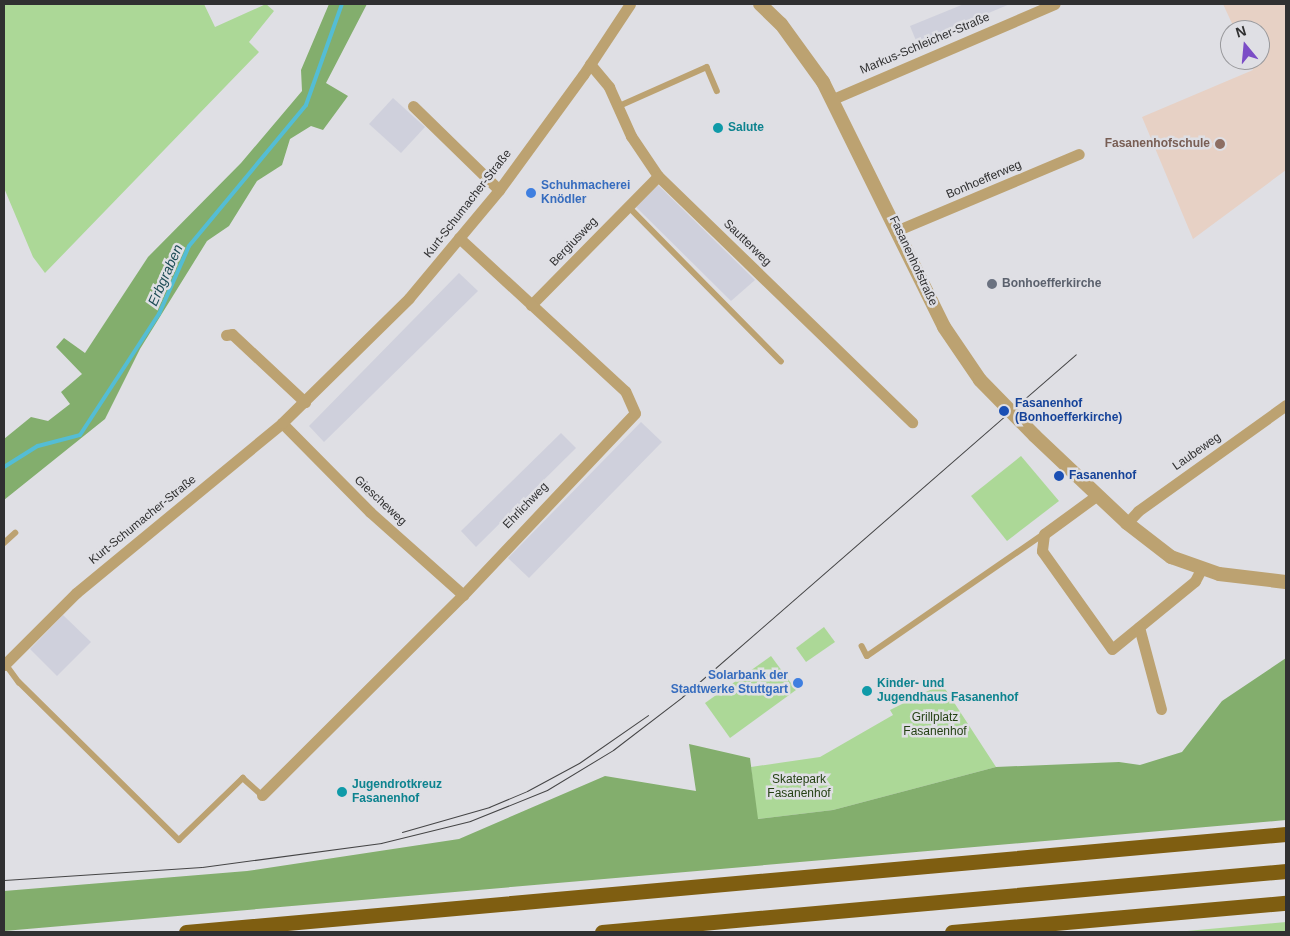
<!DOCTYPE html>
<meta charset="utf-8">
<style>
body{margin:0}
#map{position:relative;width:1290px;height:936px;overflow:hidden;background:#dfdfe4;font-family:Arial,sans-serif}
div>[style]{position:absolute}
.built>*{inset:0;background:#cfd0dc}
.education>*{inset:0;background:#e7d1c5}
.green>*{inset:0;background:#acd897}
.forest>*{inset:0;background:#83ae6d}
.stream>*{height:4px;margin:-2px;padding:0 2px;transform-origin:2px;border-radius:2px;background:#54bdd5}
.service>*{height:5.5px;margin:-2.75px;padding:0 2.75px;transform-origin:2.75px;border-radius:2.75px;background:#bca271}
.minor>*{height:11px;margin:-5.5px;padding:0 5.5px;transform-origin:5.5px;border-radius:5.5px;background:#bca271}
.tertiary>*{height:14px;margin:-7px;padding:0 7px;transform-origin:7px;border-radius:7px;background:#bca271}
.motorway>*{height:15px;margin:-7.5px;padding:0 7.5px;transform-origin:7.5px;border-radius:7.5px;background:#7f5e11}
.tram>*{height:1px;margin:-0.5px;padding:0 0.5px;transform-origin:0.5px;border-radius:0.5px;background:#454546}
.tertiary-bridge>*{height:14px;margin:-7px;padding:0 7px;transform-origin:7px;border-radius:7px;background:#bca271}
.dots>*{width:14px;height:14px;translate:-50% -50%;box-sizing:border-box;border:2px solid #dfdfe4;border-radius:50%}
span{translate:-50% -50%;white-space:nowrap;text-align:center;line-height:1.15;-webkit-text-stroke:5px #dfdfe4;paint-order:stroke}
.street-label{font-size:12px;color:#303031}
.culture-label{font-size:12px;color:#0d838f;font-weight:700}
.left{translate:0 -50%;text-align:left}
.education-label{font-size:12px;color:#785e54;font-weight:700}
.right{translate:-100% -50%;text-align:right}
.shop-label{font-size:12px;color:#366cbe;font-weight:700}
.worship-label{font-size:12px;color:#5b616d;font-weight:700}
.transit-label{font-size:12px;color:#164399;font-weight:700}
.park-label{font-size:12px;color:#254114}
.water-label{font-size:14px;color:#1c4b55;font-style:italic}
.frame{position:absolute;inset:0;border:5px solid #303031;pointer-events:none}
.north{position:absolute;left:1220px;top:20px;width:50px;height:50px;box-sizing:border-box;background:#dfdfe4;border:1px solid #99999c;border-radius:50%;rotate:343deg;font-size:14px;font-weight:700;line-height:20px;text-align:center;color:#303031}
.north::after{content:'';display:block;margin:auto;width:18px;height:22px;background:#7b4dc6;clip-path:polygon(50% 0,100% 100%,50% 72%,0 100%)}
</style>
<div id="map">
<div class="built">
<div style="clip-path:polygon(964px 4px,1010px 4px,917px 43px,910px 26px)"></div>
<div style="clip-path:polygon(393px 98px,425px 127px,401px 153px,369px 124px)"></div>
<div style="clip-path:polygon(658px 185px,755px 280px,731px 301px,636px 207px)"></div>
<div style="clip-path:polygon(459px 273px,478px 291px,324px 442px,309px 426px)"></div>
<div style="clip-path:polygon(641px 422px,662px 442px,529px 578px,508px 558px)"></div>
<div style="clip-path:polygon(561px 433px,576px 448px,476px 547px,461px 531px)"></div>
<div style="clip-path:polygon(63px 615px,91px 642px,57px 676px,30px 649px)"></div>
</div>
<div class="education">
<div style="clip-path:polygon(1223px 4px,1286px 4px,1286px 170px,1193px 239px,1142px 117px,1253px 70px,1249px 60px,1260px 60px,1260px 30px,1235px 30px)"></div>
</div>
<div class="green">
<div style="clip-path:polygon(4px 4px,204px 4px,215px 27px,266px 4px,274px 11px,249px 42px,259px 52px,45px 273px,33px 257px,4px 188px)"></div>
<div style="clip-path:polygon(1021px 456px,1059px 501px,1007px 541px,971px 496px)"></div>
<div style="clip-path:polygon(824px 627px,835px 642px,806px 662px,796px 648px)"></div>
<div style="clip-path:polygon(771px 656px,796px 690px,730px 738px,705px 703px)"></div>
<div style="clip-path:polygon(942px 684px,996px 767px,833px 810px,757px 819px,751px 767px,820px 757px,893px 715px,890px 710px)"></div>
<div style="clip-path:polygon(1286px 922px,1286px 932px,1176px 932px)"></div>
</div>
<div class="forest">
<div style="clip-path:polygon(329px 4px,367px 4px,326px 83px,348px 96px,323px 130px,311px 126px,290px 139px,282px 165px,257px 181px,229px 226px,207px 241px,140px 349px,105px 419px,4px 500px,4px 439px,31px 417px,48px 421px,70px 404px,61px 392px,82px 374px,56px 347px,64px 338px,85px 353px,148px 257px,241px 163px,302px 91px,301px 70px)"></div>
<div style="clip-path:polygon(1286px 658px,1286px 820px,4px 931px,4px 891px,247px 871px,459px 839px,605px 776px,696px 791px,689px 744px,750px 758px,758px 819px,833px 810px,996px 767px,1119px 762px,1140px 765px,1182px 752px,1222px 701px)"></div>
</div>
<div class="stream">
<div style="left:4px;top:467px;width:40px;rotate:-32deg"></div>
<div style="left:38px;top:446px;width:43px;rotate:-14.7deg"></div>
<div style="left:80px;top:435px;width:145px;rotate:-56.9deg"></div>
<div style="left:159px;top:314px;width:74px;rotate:-66.2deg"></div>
<div style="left:189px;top:246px;width:183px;rotate:-50.3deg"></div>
<div style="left:306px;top:105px;width:107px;rotate:-70.4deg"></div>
</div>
<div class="service">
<div style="left:617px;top:107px;width:98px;rotate:-24deg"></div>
<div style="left:707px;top:67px;width:26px;rotate:67deg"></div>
<div style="left:628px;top:206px;width:218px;rotate:45.4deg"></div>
<div style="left:4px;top:543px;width:15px;rotate:-42deg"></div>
<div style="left:862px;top:646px;width:11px;rotate:63deg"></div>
<div style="left:867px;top:656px;width:215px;rotate:-34.6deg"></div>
<div style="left:5px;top:663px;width:24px;rotate:54deg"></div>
<div style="left:19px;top:682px;width:225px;rotate:44.6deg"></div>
<div style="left:179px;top:840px;width:89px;rotate:-44.1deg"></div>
<div style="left:243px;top:778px;width:25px;rotate:42deg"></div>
</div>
<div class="minor">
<div style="left:590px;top:64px;width:30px;rotate:50deg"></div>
<div style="left:609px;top:87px;width:54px;rotate:65.8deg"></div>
<div style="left:631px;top:136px;width:48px;rotate:56deg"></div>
<div style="left:658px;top:176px;width:354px;rotate:44.1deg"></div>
<div style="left:833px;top:99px;width:241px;rotate:-23.2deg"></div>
<div style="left:413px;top:106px;width:120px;rotate:44.3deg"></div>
<div style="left:898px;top:230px;width:196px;rotate:-22.8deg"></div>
<div style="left:531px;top:305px;width:181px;rotate:-45.4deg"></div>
<div style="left:226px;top:335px;width:6px;rotate:-9deg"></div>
<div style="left:232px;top:334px;width:100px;rotate:43deg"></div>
<div style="left:282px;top:423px;width:125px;rotate:45.3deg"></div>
<div style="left:370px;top:512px;width:125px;rotate:41.7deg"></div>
<div style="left:1096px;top:496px;width:64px;rotate:143.8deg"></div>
<div style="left:1044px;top:534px;width:17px;rotate:97deg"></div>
<div style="left:1042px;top:551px;width:120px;rotate:54.5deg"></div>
<div style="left:1112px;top:649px;width:107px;rotate:-39.3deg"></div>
<div style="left:1195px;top:581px;width:13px;rotate:-63deg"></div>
<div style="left:1127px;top:523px;width:16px;rotate:-47deg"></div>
<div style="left:1138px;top:511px;width:182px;rotate:-35.6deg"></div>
<div style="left:1139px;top:627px;width:85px;rotate:75deg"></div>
<div style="left:4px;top:665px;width:102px;rotate:-45deg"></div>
<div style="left:76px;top:593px;width:267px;rotate:-39.5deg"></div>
<div style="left:282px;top:423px;width:178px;rotate:-44.5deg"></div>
<div style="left:409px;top:298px;width:141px;rotate:-50.2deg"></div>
<div style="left:499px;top:190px;width:142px;rotate:-53.9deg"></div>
<div style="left:583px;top:75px;width:85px;rotate:-56.5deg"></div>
<div style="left:262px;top:795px;width:284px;rotate:-44.9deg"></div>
<div style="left:463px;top:595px;width:250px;rotate:-46.6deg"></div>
<div style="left:635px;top:413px;width:24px;rotate:-114deg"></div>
<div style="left:625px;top:391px;width:226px;rotate:-137.3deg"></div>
</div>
<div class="tertiary">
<div style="left:760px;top:4px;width:29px;rotate:44deg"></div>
<div style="left:781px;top:24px;width:72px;rotate:54.1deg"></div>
<div style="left:823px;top:82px;width:273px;rotate:63.7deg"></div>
<div style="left:944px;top:327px;width:64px;rotate:55.8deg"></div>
<div style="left:1035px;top:436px;width:127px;rotate:43.4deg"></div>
<div style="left:1127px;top:523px;width:56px;rotate:37.7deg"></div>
<div style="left:1171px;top:557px;width:51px;rotate:19.5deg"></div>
<div style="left:1219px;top:574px;width:67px;rotate:6.8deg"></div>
</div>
<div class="motorway">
<div style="left:186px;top:932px;width:1104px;rotate:-5.09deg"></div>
<div style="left:602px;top:932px;width:687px;rotate:-5.1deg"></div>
<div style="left:952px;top:932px;width:335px;rotate:-5deg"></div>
</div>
<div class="tram">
<div style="left:402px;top:832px;width:91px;rotate:-16deg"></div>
<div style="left:489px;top:807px;width:41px;rotate:-22.8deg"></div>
<div style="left:527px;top:791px;width:59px;rotate:-28.3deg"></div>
<div style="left:579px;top:763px;width:84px;rotate:-34.8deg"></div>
<div style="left:4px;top:880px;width:198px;rotate:-3.8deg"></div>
<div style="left:202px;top:867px;width:181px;rotate:-7.6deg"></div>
<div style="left:381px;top:843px;width:92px;rotate:-13.9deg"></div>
<div style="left:470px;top:821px;width:83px;rotate:-21.9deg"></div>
<div style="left:547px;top:790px;width:77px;rotate:-31.2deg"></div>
<div style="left:613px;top:750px;width:87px;rotate:-37.5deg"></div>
<div style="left:682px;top:697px;width:522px;rotate:-41.04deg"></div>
</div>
<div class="tertiary-bridge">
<div style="left:980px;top:380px;width:78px;rotate:45.5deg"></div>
</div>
<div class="dots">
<div style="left:718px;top:128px;background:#0f9aa8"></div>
<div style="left:1220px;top:144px;background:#8d6e63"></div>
<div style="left:531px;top:193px;background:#3f7fe0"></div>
<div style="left:992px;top:284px;background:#6b7280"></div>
<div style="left:1004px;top:411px;background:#1a4fb4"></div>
<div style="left:1059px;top:476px;background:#1a4fb4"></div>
<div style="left:798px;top:683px;background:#3f7fe0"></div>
<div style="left:867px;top:691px;background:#0f9aa8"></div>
<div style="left:342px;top:792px;background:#0f9aa8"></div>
</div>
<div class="street-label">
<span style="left:925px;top:44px;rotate:-23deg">Markus-Schleicher-Straße</span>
<span style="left:984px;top:180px;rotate:-23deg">Bonhoefferweg</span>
<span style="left:468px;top:204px;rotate:-52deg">Kurt-Schumacher-Straße</span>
<span style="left:574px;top:242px;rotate:-46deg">Bergiusweg</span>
<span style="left:747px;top:243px;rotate:44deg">Sautterweg</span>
<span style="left:913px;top:261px;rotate:65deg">Fasanenhofstraße</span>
<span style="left:1197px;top:452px;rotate:-35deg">Laubeweg</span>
<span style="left:380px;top:501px;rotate:43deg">Giescheweg</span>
<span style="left:526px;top:506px;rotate:-46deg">Ehrlichweg</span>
<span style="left:143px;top:520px;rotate:-39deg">Kurt-Schumacher-Straße</span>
</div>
<div class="culture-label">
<span class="left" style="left:728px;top:128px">Salute</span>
<span class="left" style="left:877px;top:691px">Kinder- und<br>Jugendhaus Fasanenhof</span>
<span class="left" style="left:352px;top:792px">Jugendrotkreuz<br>Fasanenhof</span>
</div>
<div class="education-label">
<span class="right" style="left:1210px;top:144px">Fasanenhofschule</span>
</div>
<div class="shop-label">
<span class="left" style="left:541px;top:193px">Schuhmacherei<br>Knödler</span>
<span class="right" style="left:788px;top:683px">Solarbank der<br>Stadtwerke Stuttgart</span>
</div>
<div class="worship-label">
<span class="left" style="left:1002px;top:284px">Bonhoefferkirche</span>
</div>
<div class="transit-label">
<span class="left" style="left:1015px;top:411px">Fasanenhof<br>(Bonhoefferkirche)</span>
<span class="left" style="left:1069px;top:476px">Fasanenhof</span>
</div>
<div class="park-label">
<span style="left:935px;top:725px">Grillplatz<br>Fasanenhof</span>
<span style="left:799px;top:787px">Skatepark<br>Fasanenhof</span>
</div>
<div class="water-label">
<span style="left:165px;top:275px;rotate:-66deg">Erbgraben</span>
</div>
<div class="frame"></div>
<div class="north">N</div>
</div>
